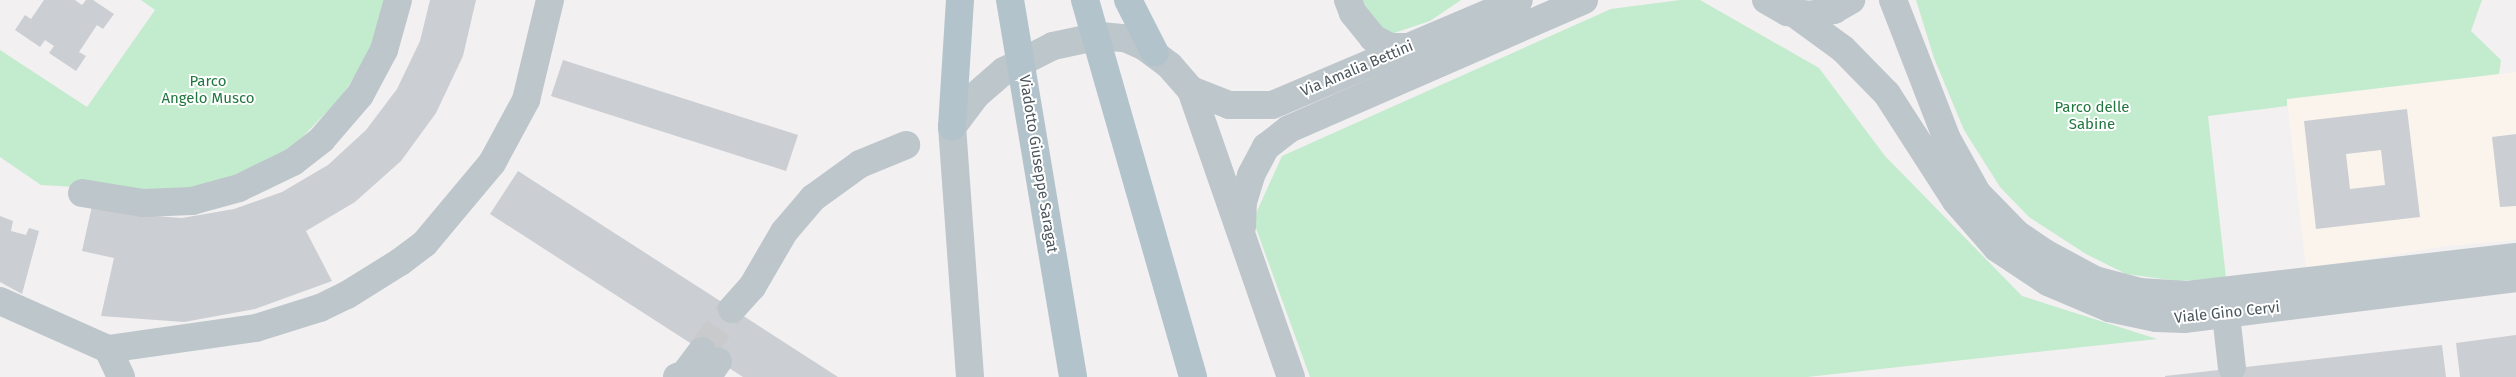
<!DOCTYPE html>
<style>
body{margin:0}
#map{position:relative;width:2516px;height:377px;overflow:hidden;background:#f2f0f1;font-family:"Fira Sans",sans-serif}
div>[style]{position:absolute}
.commercial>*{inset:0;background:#fbf4ec}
.green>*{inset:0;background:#c3ebcd}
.building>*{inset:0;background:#cbced2}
.minor-tunnel>*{height:28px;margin-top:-14px;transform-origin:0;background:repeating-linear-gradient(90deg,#c8cacc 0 28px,transparent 0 42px)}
.minor>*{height:28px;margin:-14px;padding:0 14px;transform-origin:14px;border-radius:14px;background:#bdc6cb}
.major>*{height:28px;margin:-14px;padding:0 14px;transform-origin:14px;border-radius:14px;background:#b3c3cc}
span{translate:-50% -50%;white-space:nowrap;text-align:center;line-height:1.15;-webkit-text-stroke:4px #fff;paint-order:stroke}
.street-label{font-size:15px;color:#4a565c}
.park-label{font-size:15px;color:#21773f}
</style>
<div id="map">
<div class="commercial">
<div style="clip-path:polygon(2516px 72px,2516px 240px,2447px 246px,2306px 269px,2287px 99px)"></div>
</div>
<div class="green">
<div style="clip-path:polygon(141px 0,390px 0,369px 53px,342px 96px,286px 154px,198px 189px,128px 190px,41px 185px,0 157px,0 50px,87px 107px,155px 10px)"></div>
<div style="clip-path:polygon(1363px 0,1461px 0,1430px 21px,1391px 34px,1372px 20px)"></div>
<div style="clip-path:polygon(1680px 0,1700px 0,1819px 68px,1885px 156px,2022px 296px,2157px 339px,1807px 377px,1310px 377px,1253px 220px,1282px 156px,1611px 9px)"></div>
<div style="clip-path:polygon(1916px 0,2482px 0,2471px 31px,2501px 60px,2499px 74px,2287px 99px,2287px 106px,2208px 116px,2226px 278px,2178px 281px,2126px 274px,2086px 254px,2029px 217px,2000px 187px,1964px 130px,1934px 58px)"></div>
</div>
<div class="building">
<div style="clip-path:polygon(44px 0,75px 0,82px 5px,86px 0,93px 0,114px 14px,103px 29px,97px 25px,79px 52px,86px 56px,76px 71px,49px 53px,54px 46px,45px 40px,40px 47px,15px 30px,25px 15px,31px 19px)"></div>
<div style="clip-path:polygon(430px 0,476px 0,463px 56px,436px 113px,401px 161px,355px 202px,306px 231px,332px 281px,255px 309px,184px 322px,101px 316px,114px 258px,82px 251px,92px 206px,128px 214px,182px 218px,234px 209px,282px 192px,328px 165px,366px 130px,397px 89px,420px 41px)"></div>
<div style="clip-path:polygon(563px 60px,798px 135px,786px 171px,551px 96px)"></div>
<div style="clip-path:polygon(evenodd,2407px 109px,2420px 217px,2316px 229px,2304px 121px,2407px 109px,2381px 150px,2385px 185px,2350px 189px,2346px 154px,2381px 150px)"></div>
<div style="clip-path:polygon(2516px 134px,2516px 206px,2500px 207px,2492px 137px)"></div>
<div style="clip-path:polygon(518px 171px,745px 317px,838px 377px,743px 377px,490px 214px)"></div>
<div style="clip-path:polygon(0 216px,13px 221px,11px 231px,26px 235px,29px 228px,39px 231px,22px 294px,0 282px)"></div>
<div style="clip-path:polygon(2516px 335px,2516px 377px,2460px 377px,2456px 343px)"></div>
<div style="clip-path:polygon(2442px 345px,2446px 377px,2165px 377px,2165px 376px)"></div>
</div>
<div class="minor-tunnel">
<div style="left:702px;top:351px;width:52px;rotate:-54.5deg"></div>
</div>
<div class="minor">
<div style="left:1348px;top:0;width:14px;rotate:69deg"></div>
<div style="left:1353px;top:13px;width:32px;rotate:51deg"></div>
<div style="left:1373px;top:38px;width:19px;rotate:28deg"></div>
<div style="left:1390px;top:47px;width:18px"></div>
<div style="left:1766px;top:0;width:24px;rotate:30deg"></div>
<div style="left:1787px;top:12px;width:23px;rotate:7deg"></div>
<div style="left:1810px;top:15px;width:25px;rotate:-12deg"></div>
<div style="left:1834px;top:10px;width:20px;rotate:-30deg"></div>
<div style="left:1893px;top:0;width:149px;rotate:68.8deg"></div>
<div style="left:1947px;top:139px;width:62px;rotate:60.9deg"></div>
<div style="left:1977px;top:193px;width:57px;rotate:45.7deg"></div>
<div style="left:2017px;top:234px;width:34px;rotate:34deg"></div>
<div style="left:2045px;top:253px;width:57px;rotate:28.4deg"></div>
<div style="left:2095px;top:280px;width:47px;rotate:14.9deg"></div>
<div style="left:2140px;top:292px;width:47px;rotate:3.7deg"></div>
<div style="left:2187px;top:295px;width:331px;rotate:-6.6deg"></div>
<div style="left:1795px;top:14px;width:59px;rotate:36.1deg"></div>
<div style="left:1843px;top:49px;width:63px;rotate:45.6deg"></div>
<div style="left:1887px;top:94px;width:127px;rotate:57.2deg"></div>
<div style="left:1956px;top:201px;width:62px;rotate:48.9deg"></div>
<div style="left:1997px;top:248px;width:61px;rotate:33.7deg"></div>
<div style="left:2048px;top:282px;width:66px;rotate:23.1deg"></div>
<div style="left:2109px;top:308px;width:48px;rotate:12deg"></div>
<div style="left:2156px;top:318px;width:28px;rotate:2deg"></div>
<div style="left:2184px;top:319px;width:335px;rotate:-7deg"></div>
<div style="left:1191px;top:90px;width:41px;rotate:21.5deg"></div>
<div style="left:1229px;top:105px;width:43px"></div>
<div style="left:1272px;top:105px;width:268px;rotate:-23deg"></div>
<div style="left:82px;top:193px;width:62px;rotate:9.3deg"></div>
<div style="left:143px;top:203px;width:49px;rotate:-2.3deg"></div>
<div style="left:192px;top:201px;width:49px;rotate:-15.5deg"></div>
<div style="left:239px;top:188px;width:60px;rotate:-25.7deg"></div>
<div style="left:293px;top:162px;width:37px;rotate:-38deg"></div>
<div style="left:322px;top:139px;width:58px;rotate:-49.2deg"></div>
<div style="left:360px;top:95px;width:51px;rotate:-61.9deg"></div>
<div style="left:384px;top:50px;width:52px;rotate:-74.4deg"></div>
<div style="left:1242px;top:227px;width:25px;rotate:-88deg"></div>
<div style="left:1243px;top:202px;width:28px;rotate:-73deg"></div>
<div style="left:1251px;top:175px;width:32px;rotate:-62deg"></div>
<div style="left:1266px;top:147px;width:29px;rotate:-38deg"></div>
<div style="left:1289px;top:129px;width:322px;rotate:-23.6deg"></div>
<div style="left:2224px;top:297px;width:71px;rotate:83.6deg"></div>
<div style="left:0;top:301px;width:118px;rotate:24deg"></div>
<div style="left:108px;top:349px;width:149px;rotate:-8.1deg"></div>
<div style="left:256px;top:328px;width:67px;rotate:-17.4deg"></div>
<div style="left:320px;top:308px;width:30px;rotate:-26deg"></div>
<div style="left:347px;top:295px;width:62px;rotate:-31.9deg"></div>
<div style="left:400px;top:262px;width:31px;rotate:-37deg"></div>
<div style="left:425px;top:243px;width:104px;rotate:-50.1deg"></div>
<div style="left:492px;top:163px;width:72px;rotate:-61.6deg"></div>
<div style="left:526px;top:100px;width:103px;rotate:-76.5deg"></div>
<div style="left:732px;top:309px;width:30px;rotate:-48deg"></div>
<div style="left:752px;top:287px;width:64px;rotate:-59.8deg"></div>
<div style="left:784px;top:232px;width:45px;rotate:-49.5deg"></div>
<div style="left:813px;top:198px;width:58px;rotate:-35.9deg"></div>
<div style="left:860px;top:164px;width:50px;rotate:-22.4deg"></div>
<div style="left:108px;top:349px;width:31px;rotate:65deg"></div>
<div style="left:677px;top:377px;width:7px;rotate:-16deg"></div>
<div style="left:684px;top:375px;width:30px;rotate:-53deg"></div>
<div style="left:707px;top:377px;width:19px;rotate:-55deg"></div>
<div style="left:970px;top:377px;width:251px;rotate:-94.1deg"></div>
<div style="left:952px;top:127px;width:39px;rotate:-53deg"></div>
<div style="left:975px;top:96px;width:38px;rotate:-41deg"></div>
<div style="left:1004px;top:71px;width:55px;rotate:-27deg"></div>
<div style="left:1053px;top:46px;width:48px;rotate:-12deg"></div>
<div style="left:1100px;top:36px;width:25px;rotate:5deg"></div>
<div style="left:1125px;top:38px;width:22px;rotate:24deg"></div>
<div style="left:1145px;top:47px;width:31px;rotate:37deg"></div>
<div style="left:1170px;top:66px;width:32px;rotate:49deg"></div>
<div style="left:1191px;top:90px;width:304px;rotate:70.8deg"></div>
</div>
<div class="major">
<div style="left:1010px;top:0;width:382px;rotate:80.5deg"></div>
<div style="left:1085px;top:0;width:392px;rotate:74deg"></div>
<div style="left:1128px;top:0;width:59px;rotate:63deg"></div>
<div style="left:952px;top:127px;width:127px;rotate:-86.4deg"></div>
</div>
<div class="street-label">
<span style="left:1357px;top:69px;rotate:-23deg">Via Amalia Bettini</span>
<span style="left:1038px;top:164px;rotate:81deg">Viadotto Giuseppe Saragat</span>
<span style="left:2227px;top:313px;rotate:-6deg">Viale Gino Cervi</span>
</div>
<div class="park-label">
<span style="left:208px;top:90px">Parco<br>Angelo Musco</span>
<span style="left:2092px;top:116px">Parco delle<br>Sabine</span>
</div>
</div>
